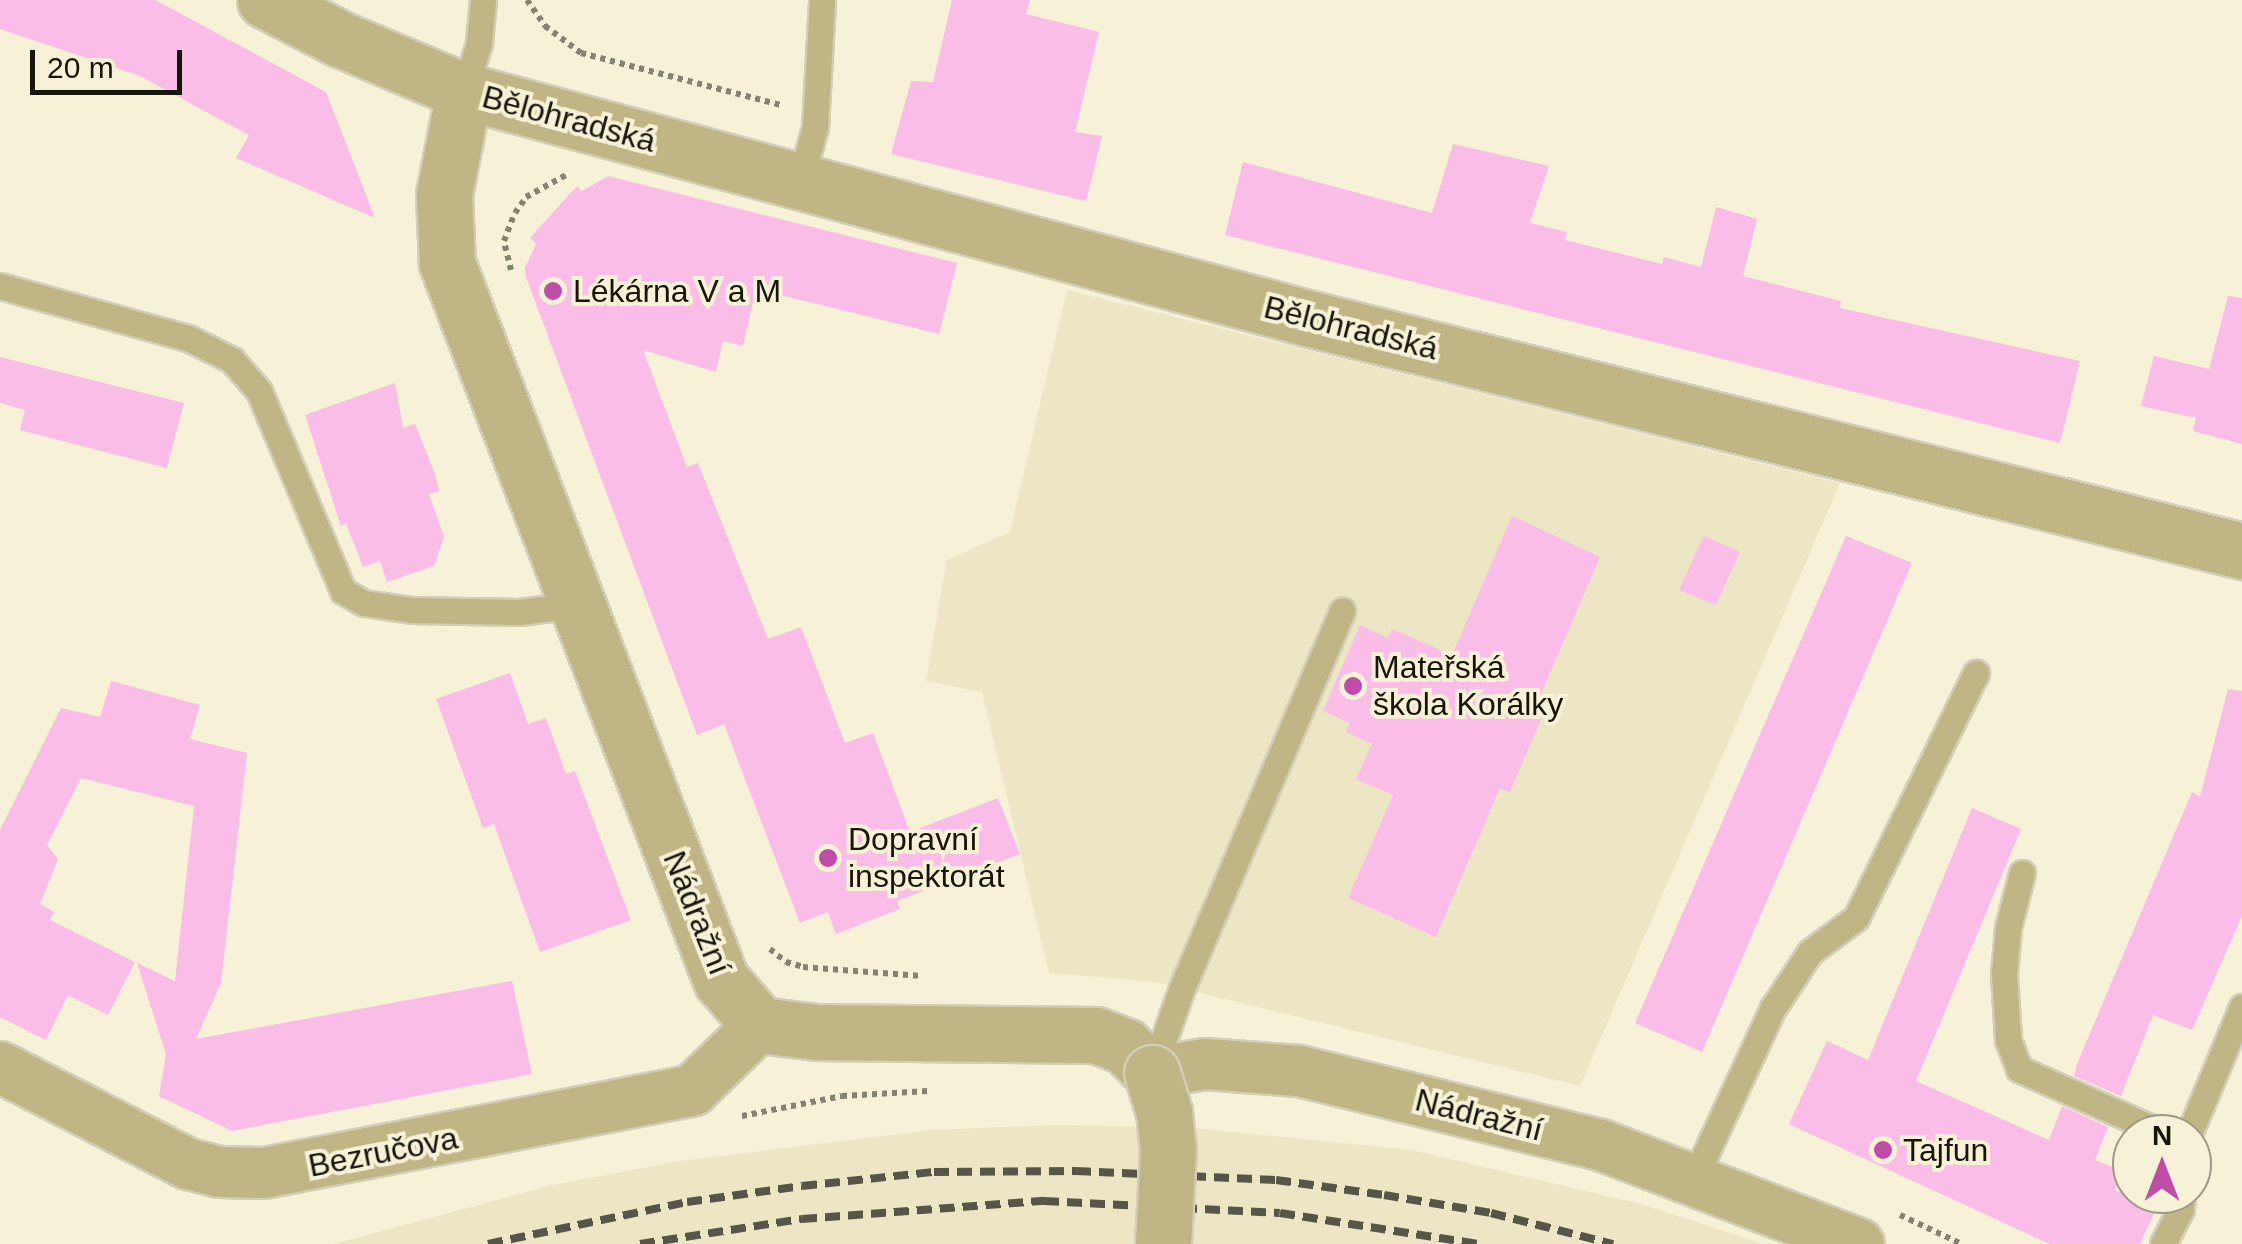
<!DOCTYPE html>
<meta charset="utf-8">
<style>
body{margin:0}
#map{position:relative;width:2242px;height:1244px;overflow:hidden;background:#f6f1d7;font-family:Helvetica,sans-serif}
div>[style]{position:absolute}
.built>*{inset:0;background:#ede6c5}
.building>*{inset:0;background:#f9bde8}
.path>*{height:6px;margin-top:-3px;transform-origin:0;background:repeating-linear-gradient(90deg,#868271 0 5px,transparent 0 10px)}
.roads{filter:drop-shadow(2px 0 #d2ceb7) drop-shadow(-2px 0 #d2ceb7) drop-shadow(0 2px #d2ceb7) drop-shadow(0 -2px #d2ceb7)}
.service>*{height:25px;margin:-12.5px;padding:0 12.5px;transform-origin:12.5px;border-radius:12.5px;background:#c0b584}
.minor>*{height:50px;margin:-25px;padding:0 25px;transform-origin:25px;border-radius:25px;background:#c0b584}
.tertiary>*{height:55px;margin:-27.5px;padding:0 27.5px;transform-origin:27.5px;border-radius:27.5px;background:#c0b584}
.rail>*{height:8px;margin-top:-4px;transform-origin:0;background:repeating-linear-gradient(90deg,#575547 0 15px,transparent 0 23px)}
.bridges{filter:drop-shadow(2px 0 #d2ceb7) drop-shadow(-2px 0 #d2ceb7) drop-shadow(0 2px #d2ceb7) drop-shadow(0 -2px #d2ceb7)}
.tertiary-bridge>*{height:55px;margin:-27.5px;padding:0 27.5px;transform-origin:27.5px;border-radius:27.5px;background:#c0b584}
.dots>*{width:28px;height:28px;translate:-50% -50%;box-sizing:border-box;border:5px solid #f6f1d7;border-radius:50%}
span{translate:-50% -50%;white-space:nowrap;text-align:center;line-height:1.15;-webkit-text-stroke:8px #f6f1d7;paint-order:stroke}
.street-label{font-size:32px;color:#17150c}
.poi-label{font-size:32px;color:#17150c}
.left{translate:0 -50%;text-align:left}
.north{position:absolute;left:2112px;top:1114px;width:100px;height:100px;box-sizing:border-box;background:#f6f1d7;border:2px solid #9d9986;border-radius:50%;rotate:0deg;font-size:28px;font-weight:700;line-height:40px;text-align:center;color:#17150c}
.north::after{content:'';display:block;margin:auto;width:35px;height:45px;background:#bf4da7;clip-path:polygon(50% 0,100% 100%,50% 72%,0 100%)}
.scale{position:absolute;left:30px;top:50px;width:152px;height:45px;box-sizing:border-box;border:5px solid #17150c;border-top:0;padding-left:12px;font-size:30px;line-height:35px;white-space:nowrap;color:#17150c;-webkit-text-stroke:8px #f6f1d7;paint-order:stroke}
</style>
<div id="map">
<div class="built">
<div style="clip-path:polygon(1067px 290px,1840px 483px,1580px 1086px,1156px 982px,1049px 973px,982px 692px,926px 681px,947px 560px,1010px 532px)"></div>
<div style="clip-path:polygon(1056px 1125px,1182px 1127px,1412px 1150px,1641px 1204px,1763px 1244px,334px 1244px,553px 1185px,680px 1161px,931px 1130px)"></div>
</div>
<div class="building">
<div style="clip-path:polygon(0 0,155px 0,326px 92px,375px 218px,236px 158px,249px 135px,140px 76px,0 29px)"></div>
<div style="clip-path:polygon(952px 0,1030px 0,1026px 14px,1099px 32px,1075px 132px,1102px 136px,1086px 201px,891px 154px,911px 81px,933px 82px)"></div>
<div style="clip-path:polygon(1453px 144px,1549px 166px,1530px 223px,1567px 232px,1565px 240px,1662px 264px,1664px 257px,1701px 267px,1716px 207px,1757px 219px,1743px 276px,1841px 301px,1840px 308px,2080px 361px,2060px 443px,1225px 235px,1243px 162px,1432px 213px)"></div>
<div style="clip-path:polygon(608px 176px,957px 263px,939px 334px,756px 289px,743px 346px,723px 341px,716px 372px,643px 350px,687px 467px,698px 463px,768px 639px,801px 627px,845px 743px,873px 733px,910px 832px,998px 798px,1020px 854px,897px 901px,900px 909px,836px 934px,828px 912px,800px 923px,724px 724px,697px 735px,526px 277px,525px 268px,536px 244px,530px 238px,577px 186px,582px 191px)"></div>
<div style="clip-path:polygon(2228px 296px,2242px 298px,2242px 444px,2193px 431px,2196px 418px,2141px 406px,2154px 356px,2209px 369px)"></div>
<div style="clip-path:polygon(0 357px,184px 403px,167px 468px,20px 430px,25px 410px,0 403px)"></div>
<div style="clip-path:polygon(395px 383px,403px 428px,415px 424px,435px 474px,439px 491px,429px 494px,444px 537px,434px 566px,387px 582px,380px 561px,363px 567px,346px 523px,341px 526px,305px 415px)"></div>
<div style="clip-path:polygon(1512px 516px,1600px 557px,1536px 706px,1545px 710px,1510px 792px,1500px 788px,1436px 937px,1348px 898px,1393px 795px,1356px 779px,1372px 744px,1346px 732px,1350px 723px,1323px 711px,1360px 625px,1388px 638px,1392px 629px,1452px 655px)"></div>
<div style="clip-path:polygon(1704px 536px,1740px 552px,1716px 605px,1679px 590px)"></div>
<div style="clip-path:polygon(1846px 536px,1912px 563px,1702px 1052px,1635px 1023px)"></div>
<div style="clip-path:polygon(510px 673px,528px 724px,546px 718px,566px 774px,575px 771px,631px 920px,540px 952px,494px 824px,483px 828px,436px 699px)"></div>
<div style="clip-path:polygon(111px 681px,200px 705px,190px 739px,247px 753px,221px 983px,196px 1039px,512px 981px,532px 1074px,232px 1131px,159px 1096px,166px 1054px,137px 963px,175px 981px,194px 806px,81px 778px,47px 845px,58px 859px,40px 904px,54px 912px,50px 920px,135px 962px,108px 1015px,68px 995px,46px 1040px,0 1017px,0 830px,61px 708px,100px 717px)"></div>
<div style="clip-path:polygon(2228px 689px,2242px 691px,2242px 916px,2192px 1030px,2153px 1015px,2121px 1096px,2074px 1076px,2077px 1064px,2192px 792px,2200px 797px)"></div>
<div style="clip-path:polygon(1972px 808px,2021px 829px,1916px 1081px,2049px 1140px,2062px 1106px,2108px 1127px,2095px 1160px,2124px 1172px,2115px 1190px,2157px 1207px,2140px 1244px,2050px 1244px,1789px 1124px,1827px 1041px,1868px 1060px)"></div>
</div>
<div class="path">
<div style="left:527px;top:0;width:32px;rotate:55deg"></div>
<div style="left:545px;top:26px;width:45px;rotate:36.9deg"></div>
<div style="left:581px;top:53px;width:206px;rotate:14.6deg"></div>
<div style="left:511px;top:270px;width:30px;rotate:-104deg"></div>
<div style="left:504px;top:241px;width:30px;rotate:-69deg"></div>
<div style="left:515px;top:213px;width:19px;rotate:-55deg"></div>
<div style="left:526px;top:197px;width:48px;rotate:-28.7deg"></div>
<div style="left:770px;top:949px;width:21px;rotate:39deg"></div>
<div style="left:786px;top:962px;width:18px;rotate:16deg"></div>
<div style="left:803px;top:967px;width:119px;rotate:4.3deg"></div>
<div style="left:742px;top:1116px;width:102px;rotate:-11.3deg"></div>
<div style="left:842px;top:1096px;width:86px;rotate:-3.3deg"></div>
<div style="left:1900px;top:1215px;width:68px;rotate:25.1deg"></div>
</div>
<div class="roads">
<div class="service">
<div style="left:464px;top:91px;width:50px;rotate:-72.6deg"></div>
<div style="left:479px;top:43px;width:43px;rotate:-84.7deg"></div>
<div style="left:800px;top:182px;width:57px;rotate:-74.7deg"></div>
<div style="left:815px;top:127px;width:127px;rotate:-86.8deg"></div>
<div style="left:0;top:286px;width:195px;rotate:15.5deg"></div>
<div style="left:188px;top:338px;width:49px;rotate:26.6deg"></div>
<div style="left:232px;top:360px;width:41px;rotate:48.9deg"></div>
<div style="left:259px;top:391px;width:217px;rotate:67.2deg"></div>
<div style="left:343px;top:591px;width:24px;rotate:30deg"></div>
<div style="left:364px;top:603px;width:49px;rotate:8.3deg"></div>
<div style="left:412px;top:610px;width:107px;rotate:1.1deg"></div>
<div style="left:519px;top:612px;width:56px;rotate:-7.1deg"></div>
<div style="left:2022px;top:873px;width:57px;rotate:104.3deg"></div>
<div style="left:2008px;top:928px;width:46px;rotate:95deg"></div>
<div style="left:2004px;top:974px;width:66px;rotate:86.5deg"></div>
<div style="left:2008px;top:1040px;width:31px;rotate:69deg"></div>
<div style="left:2019px;top:1069px;width:160px;rotate:24deg"></div>
<div style="left:1152px;top:1073px;width:90px;rotate:-70.6deg"></div>
<div style="left:1182px;top:988px;width:410px;rotate:-67deg"></div>
<div style="left:2189px;top:1134px;width:138px;rotate:-67.3deg"></div>
<div style="left:1693px;top:1181px;width:191px;rotate:-65.2deg"></div>
<div style="left:1773px;top:1008px;width:67px;rotate:-56.5deg"></div>
<div style="left:1810px;top:952px;width:57px;rotate:-36.5deg"></div>
<div style="left:1856px;top:918px;width:273px;rotate:-63.9deg"></div>
<div style="left:2163px;top:1244px;width:39px;rotate:-63deg"></div>
<div style="left:2181px;top:1209px;width:15px;rotate:-86deg"></div>
</div>
<div class="minor">
<div style="left:0;top:1067px;width:212px;rotate:27.3deg"></div>
<div style="left:188px;top:1164px;width:32px;rotate:14deg"></div>
<div style="left:219px;top:1172px;width:45px;rotate:1.3deg"></div>
<div style="left:264px;top:1173px;width:437px;rotate:-10.9deg"></div>
<div style="left:693px;top:1090px;width:93px;rotate:-44.1deg"></div>
<div style="left:1152px;top:1073px;width:54px;rotate:-9.6deg"></div>
<div style="left:1205px;top:1064px;width:94px;rotate:4.3deg"></div>
<div style="left:1299px;top:1071px;width:311px;rotate:13.8deg"></div>
<div style="left:1601px;top:1145px;width:276px;rotate:21deg"></div>
</div>
<div class="tertiary">
<div style="left:265px;top:0;width:85px;rotate:27.5deg"></div>
<div style="left:340px;top:39px;width:134px;rotate:22.8deg"></div>
<div style="left:464px;top:91px;width:873px;rotate:15.07deg"></div>
<div style="left:1307px;top:318px;width:964px;rotate:13.99deg"></div>
<div style="left:464px;top:91px;width:106px;rotate:100.9deg"></div>
<div style="left:444px;top:195px;width:68px;rotate:87.5deg"></div>
<div style="left:447px;top:263px;width:768px;rotate:69.09deg"></div>
<div style="left:721px;top:980px;width:60px;rotate:49.1deg"></div>
<div style="left:760px;top:1025px;width:57px;rotate:7deg"></div>
<div style="left:817px;top:1032px;width:279px;rotate:0.6deg"></div>
<div style="left:1096px;top:1035px;width:31px;rotate:21deg"></div>
<div style="left:1125px;top:1046px;width:38px;rotate:45deg"></div>
</div>
</div>
<div class="rail">
<div style="left:488px;top:1244px;width:203px;rotate:-11.9deg"></div>
<div style="left:687px;top:1202px;width:116px;rotate:-7.9deg"></div>
<div style="left:802px;top:1186px;width:133px;rotate:-6.1deg"></div>
<div style="left:934px;top:1172px;width:142px;rotate:-0.4deg"></div>
<div style="left:1076px;top:1171px;width:200px;rotate:2.6deg"></div>
<div style="left:1276px;top:1180px;width:109px;rotate:7.9deg"></div>
<div style="left:1384px;top:1195px;width:109px;rotate:9.5deg"></div>
<div style="left:1491px;top:1213px;width:126px;rotate:14.3deg"></div>
<div style="left:640px;top:1244px;width:164px;rotate:-8.8deg"></div>
<div style="left:802px;top:1219px;width:243px;rotate:-4.3deg"></div>
<div style="left:1044px;top:1201px;width:236px;rotate:2.9deg"></div>
<div style="left:1280px;top:1213px;width:199px;rotate:8.9deg"></div>
</div>
<div class="bridges">
<div class="tertiary-bridge">
<div style="left:1152px;top:1073px;width:41px;rotate:72.9deg"></div>
<div style="left:1164px;top:1112px;width:37px;rotate:84deg"></div>
<div style="left:1168px;top:1149px;width:95px;rotate:93deg"></div>
</div>
</div>
<div class="dots">
<div style="left:553px;top:291px;background:#bf4da7"></div>
<div style="left:1353px;top:686px;background:#bf4da7"></div>
<div style="left:828px;top:858px;background:#bf4da7"></div>
<div style="left:1883px;top:1150px;background:#bf4da7"></div>
</div>
<div class="street-label">
<span style="left:569px;top:119px;rotate:15deg">Bělohradská</span>
<span style="left:1351px;top:328px;rotate:14deg">Bělohradská</span>
<span style="left:697px;top:913px;rotate:68deg">Nádražní</span>
<span style="left:1479px;top:1115px;rotate:14deg">Nádražní</span>
<span style="left:383px;top:1152px;rotate:-11deg">Bezručova</span>
</div>
<div class="poi-label">
<span class="left" style="left:573px;top:291px">Lékárna V a M</span>
<span class="left" style="left:1373px;top:686px">Mateřská<br>škola Korálky</span>
<span class="left" style="left:848px;top:858px">Dopravní<br>inspektorát</span>
<span class="left" style="left:1903px;top:1150px">Tajfun</span>
</div>
<div class="north">N</div>
<div class="scale">20 m</div>
</div>
